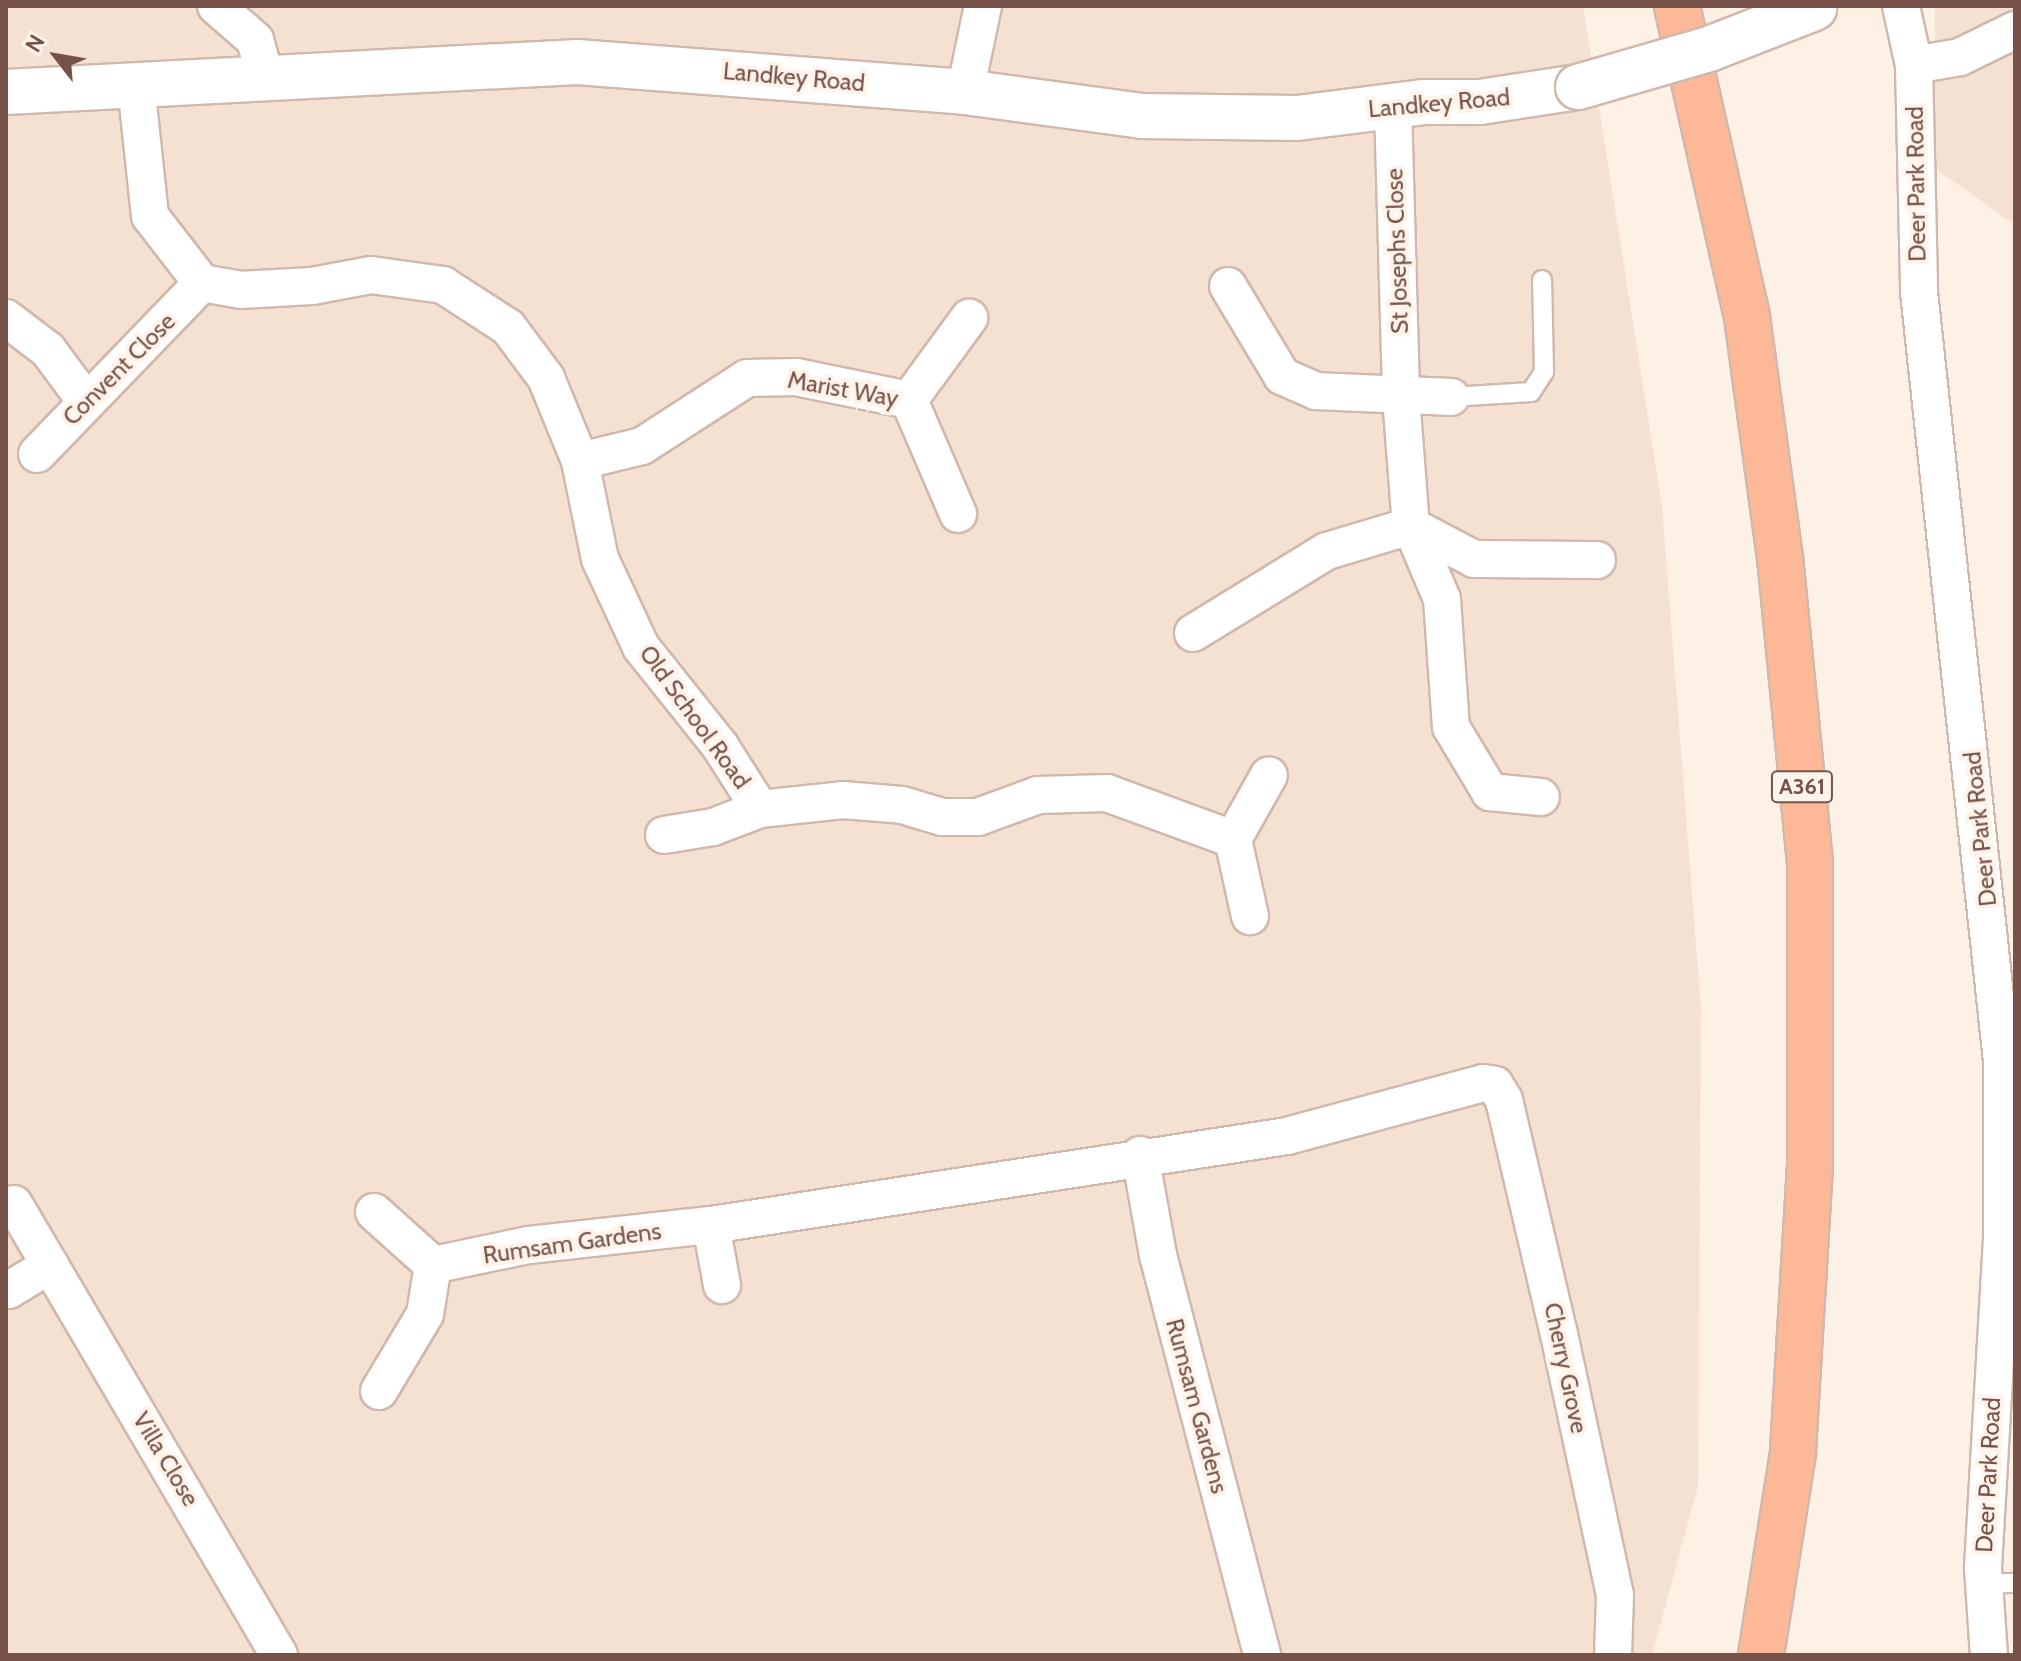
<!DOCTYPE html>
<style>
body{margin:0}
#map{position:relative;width:2021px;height:1661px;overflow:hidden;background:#fdf0e4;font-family:Cabin,sans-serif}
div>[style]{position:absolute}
.residential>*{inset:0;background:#f5e1d1}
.roads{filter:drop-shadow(2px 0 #d1b8ac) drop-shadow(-2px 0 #d1b8ac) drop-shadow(0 2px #d1b8ac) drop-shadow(0 -2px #d1b8ac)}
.service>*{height:18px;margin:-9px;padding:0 9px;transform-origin:9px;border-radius:9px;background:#fff}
.minor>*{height:36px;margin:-18px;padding:0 18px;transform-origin:18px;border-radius:18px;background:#fff}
.tertiary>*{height:44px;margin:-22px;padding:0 22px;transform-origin:22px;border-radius:22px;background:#fff}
.trunk>*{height:44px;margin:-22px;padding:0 22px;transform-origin:22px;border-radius:22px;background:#fdb898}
.bridges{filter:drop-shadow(2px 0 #d1b8ac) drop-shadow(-2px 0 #d1b8ac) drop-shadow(0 2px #d1b8ac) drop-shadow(0 -2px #d1b8ac)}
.tertiary-bridge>*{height:44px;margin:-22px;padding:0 22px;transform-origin:22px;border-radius:22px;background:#fff}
span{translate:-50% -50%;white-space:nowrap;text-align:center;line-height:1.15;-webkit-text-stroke:8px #fff4eb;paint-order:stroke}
.shield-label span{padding:2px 6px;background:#fff4eb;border:2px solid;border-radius:6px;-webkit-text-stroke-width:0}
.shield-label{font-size:22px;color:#775248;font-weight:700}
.street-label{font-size:24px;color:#775248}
.frame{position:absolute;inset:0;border:8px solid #775248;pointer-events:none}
.north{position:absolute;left:16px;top:16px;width:80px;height:80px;-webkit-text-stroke:6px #fff4eb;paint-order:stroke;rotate:301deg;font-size:22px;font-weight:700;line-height:32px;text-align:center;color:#775248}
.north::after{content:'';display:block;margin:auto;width:28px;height:36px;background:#775248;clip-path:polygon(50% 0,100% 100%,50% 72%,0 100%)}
</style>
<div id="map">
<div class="residential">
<div style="clip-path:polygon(6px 6px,1583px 6px,1662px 506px,1701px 1010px,1698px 1486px,1652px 1655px,6px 1655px)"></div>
<div style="clip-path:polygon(1935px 6px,2015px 6px,2015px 225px,1935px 168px)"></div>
</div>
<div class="roads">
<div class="service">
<div style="left:1451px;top:397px;width:80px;rotate:-3.6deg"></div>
<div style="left:1531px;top:392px;width:24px;rotate:-57deg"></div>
<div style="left:1544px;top:372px;width:92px;rotate:-91.2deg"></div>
<div style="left:1984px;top:1584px;width:31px;rotate:-2deg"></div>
</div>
<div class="minor">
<div style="left:216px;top:6px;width:52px;rotate:41.1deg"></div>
<div style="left:255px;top:40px;width:41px;rotate:74.2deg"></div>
<div style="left:1901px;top:6px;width:60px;rotate:77.6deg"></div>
<div style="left:1914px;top:65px;width:227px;rotate:88.7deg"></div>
<div style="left:1919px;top:292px;width:773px;rotate:83.84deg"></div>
<div style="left:2002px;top:1061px;width:177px;rotate:90deg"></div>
<div style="left:2002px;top:1238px;width:331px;rotate:93.3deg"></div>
<div style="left:1983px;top:1568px;width:87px;rotate:86.1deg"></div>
<div style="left:1914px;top:65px;width:47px;rotate:-9.9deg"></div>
<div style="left:1960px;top:57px;width:61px;rotate:-26.1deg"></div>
<div style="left:136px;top:85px;width:132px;rotate:83.9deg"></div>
<div style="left:150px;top:216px;width:85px;rotate:52.2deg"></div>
<div style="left:202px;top:283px;width:39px;rotate:10deg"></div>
<div style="left:240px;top:290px;width:72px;rotate:-3.2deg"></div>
<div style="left:312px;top:286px;width:60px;rotate:-10.6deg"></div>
<div style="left:371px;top:275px;width:73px;rotate:7.9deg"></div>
<div style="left:443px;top:285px;width:77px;rotate:32.9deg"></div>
<div style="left:508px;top:327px;width:64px;rotate:53.3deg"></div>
<div style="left:546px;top:378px;width:90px;rotate:67.7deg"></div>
<div style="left:580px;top:461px;width:100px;rotate:78.5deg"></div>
<div style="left:600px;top:559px;width:97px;rotate:65deg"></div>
<div style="left:641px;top:647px;width:127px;rotate:51.4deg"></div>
<div style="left:720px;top:746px;width:75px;rotate:57.6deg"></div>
<div style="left:965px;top:92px;width:88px;rotate:-78.2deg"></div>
<div style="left:1393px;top:106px;width:291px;rotate:88.4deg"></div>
<div style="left:1401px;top:397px;width:129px;rotate:85.6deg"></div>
<div style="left:1411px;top:526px;width:79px;rotate:67deg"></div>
<div style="left:1442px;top:599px;width:128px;rotate:86deg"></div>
<div style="left:1451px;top:727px;width:76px;rotate:59deg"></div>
<div style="left:1490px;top:792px;width:51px;rotate:5.6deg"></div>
<div style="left:1228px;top:286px;width:105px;rotate:59deg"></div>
<div style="left:1282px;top:376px;width:37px;rotate:24deg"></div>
<div style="left:1316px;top:391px;width:135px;rotate:2.5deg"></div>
<div style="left:6px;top:318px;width:53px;rotate:37.3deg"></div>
<div style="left:48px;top:350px;width:62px;rotate:53.5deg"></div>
<div style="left:909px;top:400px;width:102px;rotate:-53.8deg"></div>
<div style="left:37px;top:454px;width:238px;rotate:-46deg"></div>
<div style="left:580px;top:461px;width:64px;rotate:-13.6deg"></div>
<div style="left:642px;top:446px;width:125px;rotate:-32.9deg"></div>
<div style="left:747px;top:378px;width:49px;rotate:-1.2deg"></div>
<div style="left:796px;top:377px;width:115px;rotate:11.5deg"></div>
<div style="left:909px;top:400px;width:124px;rotate:66.7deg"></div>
<div style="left:1193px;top:633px;width:157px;rotate:-31.5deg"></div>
<div style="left:1327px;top:551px;width:88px;rotate:-16.6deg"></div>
<div style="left:1411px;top:526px;width:71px;rotate:27.6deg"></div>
<div style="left:1474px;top:559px;width:123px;rotate:0.5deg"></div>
<div style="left:664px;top:835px;width:50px;rotate:-9.3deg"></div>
<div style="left:713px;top:827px;width:50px;rotate:-21deg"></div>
<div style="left:760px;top:809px;width:83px;rotate:-6.2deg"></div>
<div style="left:843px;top:800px;width:59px;rotate:4.8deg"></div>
<div style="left:902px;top:805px;width:42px;rotate:16.7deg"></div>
<div style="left:942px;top:817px;width:36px"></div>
<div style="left:978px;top:817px;width:64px;rotate:-20.1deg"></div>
<div style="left:1038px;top:795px;width:69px;rotate:-1.7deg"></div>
<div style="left:1107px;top:793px;width:134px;rotate:20.1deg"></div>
<div style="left:1233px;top:839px;width:79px;rotate:77.6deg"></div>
<div style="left:1233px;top:839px;width:73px;rotate:-60.6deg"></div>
<div style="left:1140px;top:1155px;width:102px;rotate:79.8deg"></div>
<div style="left:1158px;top:1255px;width:413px;rotate:75.4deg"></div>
<div style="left:14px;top:1204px;width:523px;rotate:59.56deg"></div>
<div style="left:374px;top:1212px;width:79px;rotate:41.9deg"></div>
<div style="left:711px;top:1225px;width:61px;rotate:79.6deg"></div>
<div style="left:9px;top:1290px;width:48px;rotate:-31.4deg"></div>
<div style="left:379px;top:1391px;width:90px;rotate:-59.1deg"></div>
<div style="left:425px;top:1314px;width:50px;rotate:-80.7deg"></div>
<div style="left:433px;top:1265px;width:98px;rotate:-11.8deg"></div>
<div style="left:529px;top:1245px;width:183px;rotate:-6.3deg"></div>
<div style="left:711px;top:1225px;width:583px;rotate:-8.78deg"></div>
<div style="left:1287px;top:1136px;width:203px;rotate:-15.1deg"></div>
<div style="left:1483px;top:1083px;width:12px;rotate:9deg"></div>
<div style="left:1495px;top:1085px;width:17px;rotate:59deg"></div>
<div style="left:1504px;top:1100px;width:240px;rotate:76.8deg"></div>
<div style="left:1559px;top:1334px;width:267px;rotate:77.9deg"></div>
<div style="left:1615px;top:1595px;width:60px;rotate:91.9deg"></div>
</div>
<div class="tertiary">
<div style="left:6px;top:92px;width:572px;rotate:-3.01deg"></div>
<div style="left:577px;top:62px;width:389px;rotate:4.4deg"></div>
<div style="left:965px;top:92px;width:179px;rotate:7.7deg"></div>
<div style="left:1142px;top:116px;width:155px;rotate:0.7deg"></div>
<div style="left:1297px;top:118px;width:127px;rotate:-7.2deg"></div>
<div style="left:1423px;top:102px;width:57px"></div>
<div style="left:1480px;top:102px;width:99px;rotate:-8.7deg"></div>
</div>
<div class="trunk">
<div style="left:1677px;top:6px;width:319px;rotate:77.3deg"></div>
<div style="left:1747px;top:317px;width:242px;rotate:82.2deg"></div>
<div style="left:1780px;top:557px;width:307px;rotate:84.4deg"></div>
<div style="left:1810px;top:863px;width:302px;rotate:90deg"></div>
<div style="left:1810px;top:1165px;width:289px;rotate:93.4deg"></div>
<div style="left:1793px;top:1453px;width:205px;rotate:99deg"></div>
</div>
</div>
<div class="bridges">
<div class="tertiary-bridge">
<div style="left:1578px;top:87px;width:136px;rotate:-16.2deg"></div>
<div style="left:1709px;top:49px;width:113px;rotate:-21.3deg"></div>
</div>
</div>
<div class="shield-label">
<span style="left:1802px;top:787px">A361</span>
</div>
<div class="street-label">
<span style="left:794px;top:77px;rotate:5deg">Landkey Road</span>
<span style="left:1439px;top:103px;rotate:-5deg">Landkey Road</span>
<span style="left:1916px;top:184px;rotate:-91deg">Deer Park Road</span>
<span style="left:1397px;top:251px;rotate:-92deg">St Josephs Close</span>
<span style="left:119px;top:369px;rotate:-45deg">Convent Close</span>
<span style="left:843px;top:389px;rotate:10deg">Marist Way</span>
<span style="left:695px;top:717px;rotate:54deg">Old School Road</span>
<span style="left:1980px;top:829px;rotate:-96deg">Deer Park Road</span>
<span style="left:572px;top:1243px;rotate:-8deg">Rumsam Gardens</span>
<span style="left:1566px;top:1368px;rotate:78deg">Cherry Grove</span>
<span style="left:1197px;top:1406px;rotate:75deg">Rumsam Gardens</span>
<span style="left:166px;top:1459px;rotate:59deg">Villa Close</span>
<span style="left:1988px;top:1475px;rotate:-87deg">Deer Park Road</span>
</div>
<div class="frame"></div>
<div class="north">N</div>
</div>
